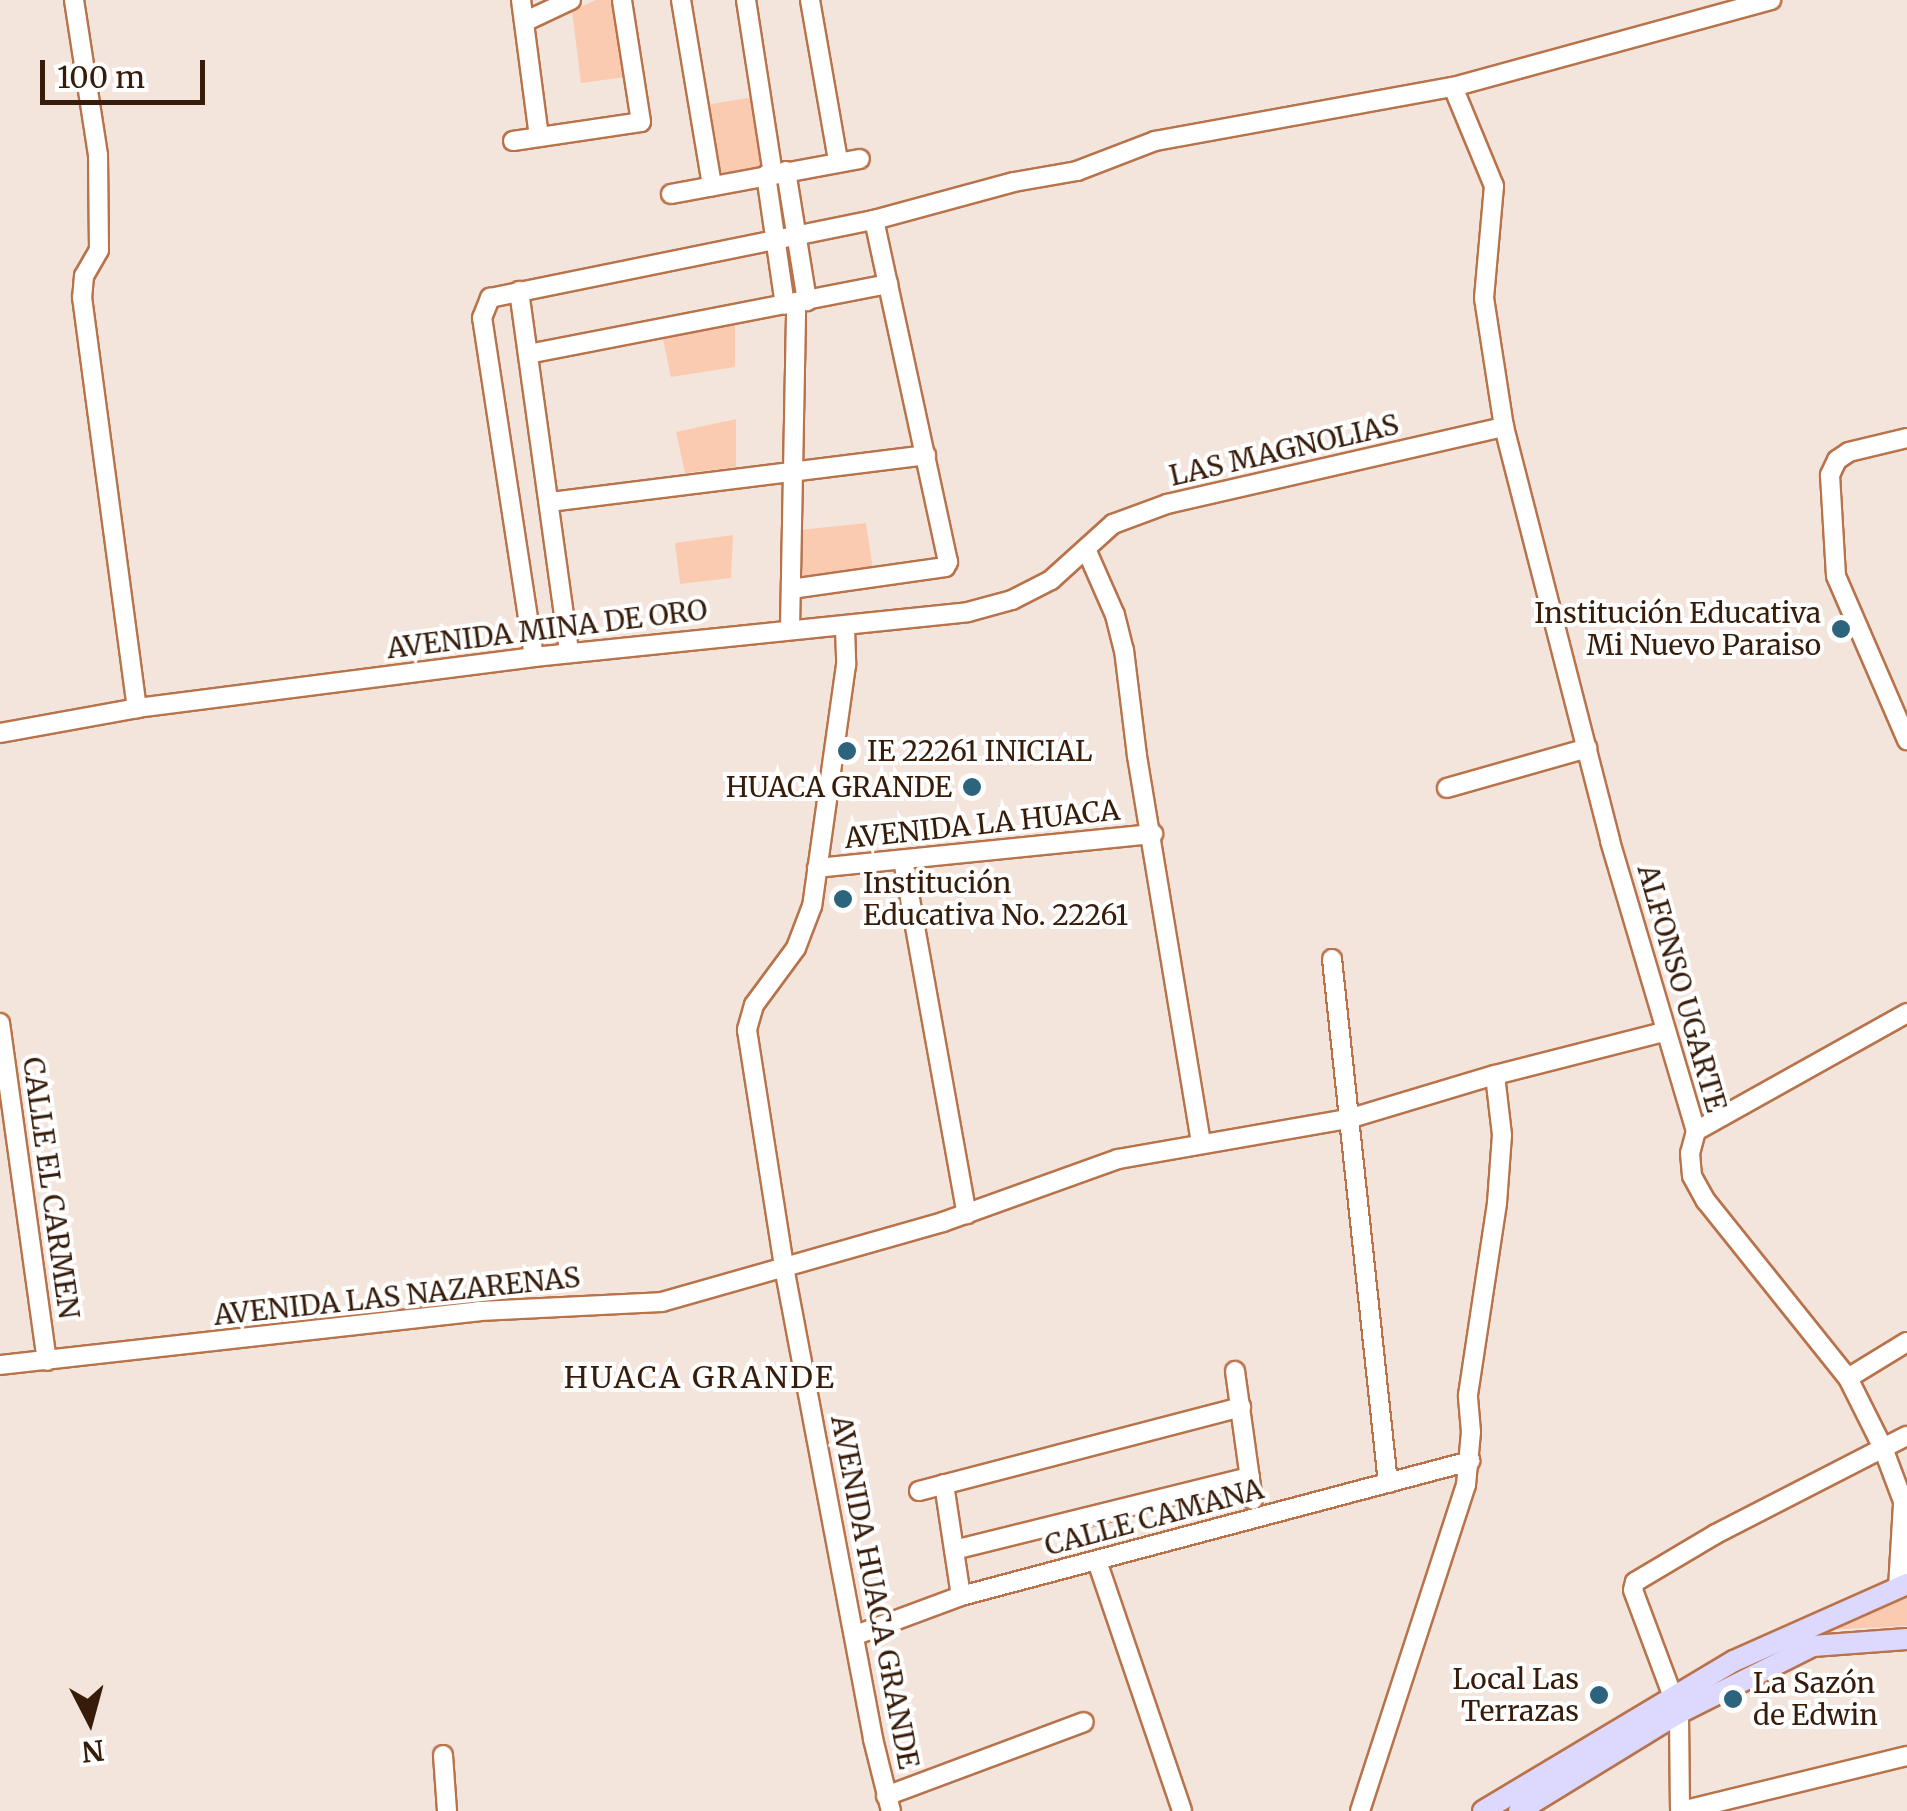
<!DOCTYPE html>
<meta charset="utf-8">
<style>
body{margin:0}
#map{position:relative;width:1907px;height:1811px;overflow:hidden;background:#f4e5dc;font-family:Merriweather,serif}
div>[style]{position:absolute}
.green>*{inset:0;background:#facbb1}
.roads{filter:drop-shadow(2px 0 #b8734b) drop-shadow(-2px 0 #b8734b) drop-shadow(0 2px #b8734b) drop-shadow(0 -2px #b8734b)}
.minor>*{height:18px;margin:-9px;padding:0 9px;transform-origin:9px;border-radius:9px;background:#fff}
.major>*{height:20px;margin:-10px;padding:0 10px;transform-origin:10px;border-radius:10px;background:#ddd8fe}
.dots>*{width:28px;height:28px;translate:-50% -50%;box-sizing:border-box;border:5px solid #fff;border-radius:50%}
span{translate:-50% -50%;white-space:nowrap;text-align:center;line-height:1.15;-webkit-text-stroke:8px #fff;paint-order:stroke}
.street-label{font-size:28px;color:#371c0a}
.poi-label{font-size:28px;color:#371c0a}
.right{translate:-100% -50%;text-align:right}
.left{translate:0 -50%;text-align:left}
.neighbourhood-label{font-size:30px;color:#371c0a;letter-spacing:2.5px}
.north{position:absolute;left:40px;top:1671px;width:100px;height:100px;-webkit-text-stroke:8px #fff;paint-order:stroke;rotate:174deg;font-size:28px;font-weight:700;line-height:40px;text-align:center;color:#371c0a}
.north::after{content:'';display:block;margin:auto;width:35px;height:45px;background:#371c0a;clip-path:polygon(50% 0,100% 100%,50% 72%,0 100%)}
.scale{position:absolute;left:40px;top:60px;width:165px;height:45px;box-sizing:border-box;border:5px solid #371c0a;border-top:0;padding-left:12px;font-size:30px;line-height:35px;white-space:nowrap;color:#371c0a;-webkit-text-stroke:8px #fff;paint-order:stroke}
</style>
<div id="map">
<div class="green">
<div style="clip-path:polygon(596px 0,615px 0,626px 77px,581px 83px,572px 11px)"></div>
<div style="clip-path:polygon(753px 97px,766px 168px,720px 177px,706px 105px)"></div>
<div style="clip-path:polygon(735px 321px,735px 367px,671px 377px,662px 335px)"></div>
<div style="clip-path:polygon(736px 419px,736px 467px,685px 473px,676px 432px)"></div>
<div style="clip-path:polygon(866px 523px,873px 570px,799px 582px,800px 530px)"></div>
<div style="clip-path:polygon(733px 535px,731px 578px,680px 584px,675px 543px)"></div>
<div style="clip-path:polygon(1907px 1595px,1907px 1626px,1826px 1630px)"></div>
</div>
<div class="roads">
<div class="minor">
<div style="left:74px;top:0;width:157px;rotate:81.2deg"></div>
<div style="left:98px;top:155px;width:95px;rotate:89.4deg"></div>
<div style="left:99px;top:250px;width:30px;rotate:120deg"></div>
<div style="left:84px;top:276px;width:21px;rotate:95deg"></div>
<div style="left:82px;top:297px;width:415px;rotate:82.4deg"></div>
<div style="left:521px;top:0;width:138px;rotate:82.5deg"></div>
<div style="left:681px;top:0;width:189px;rotate:80.5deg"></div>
<div style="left:746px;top:0;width:176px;rotate:81.2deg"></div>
<div style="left:810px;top:0;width:163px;rotate:80.1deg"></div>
<div style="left:524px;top:22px;width:52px;rotate:-25.1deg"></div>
<div style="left:1453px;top:87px;width:107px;rotate:67.5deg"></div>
<div style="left:1494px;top:186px;width:112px;rotate:95.1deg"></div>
<div style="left:1484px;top:298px;width:131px;rotate:81.2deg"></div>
<div style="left:1504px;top:427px;width:427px;rotate:75.6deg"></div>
<div style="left:1610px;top:841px;width:302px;rotate:73.5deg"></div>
<div style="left:1696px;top:1131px;width:23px;rotate:105deg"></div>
<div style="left:1690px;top:1153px;width:23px;rotate:85deg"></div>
<div style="left:1692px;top:1176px;width:29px;rotate:61deg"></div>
<div style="left:1706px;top:1201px;width:227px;rotate:51.3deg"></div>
<div style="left:1848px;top:1378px;width:78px;rotate:63.4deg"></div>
<div style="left:1883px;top:1448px;width:68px;rotate:69.4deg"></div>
<div style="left:513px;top:141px;width:129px;rotate:-8.4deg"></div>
<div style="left:641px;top:122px;width:123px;rotate:-98.9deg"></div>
<div style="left:786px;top:171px;width:132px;rotate:80.8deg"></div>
<div style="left:766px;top:175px;width:131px;rotate:81.7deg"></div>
<div style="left:671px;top:194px;width:192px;rotate:-10.5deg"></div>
<div style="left:519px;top:291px;width:365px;rotate:82.1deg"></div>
<div style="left:528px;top:354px;width:367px;rotate:-11deg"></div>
<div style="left:1907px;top:438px;width:60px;rotate:166.4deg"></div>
<div style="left:1849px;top:452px;width:14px;rotate:146deg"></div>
<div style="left:1837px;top:460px;width:17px;rotate:115deg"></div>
<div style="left:1830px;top:475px;width:101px;rotate:86.6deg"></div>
<div style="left:1836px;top:576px;width:179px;rotate:66.6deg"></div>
<div style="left:550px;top:502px;width:379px;rotate:-7.1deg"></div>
<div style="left:1086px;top:549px;width:72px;rotate:66.3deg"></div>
<div style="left:1115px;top:615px;width:36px;rotate:76deg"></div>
<div style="left:1124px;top:650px;width:107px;rotate:83deg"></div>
<div style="left:1137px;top:756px;width:391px;rotate:80.6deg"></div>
<div style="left:791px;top:589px;width:156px;rotate:-8.1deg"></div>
<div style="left:945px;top:567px;width:6px;rotate:-59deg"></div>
<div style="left:948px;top:562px;width:350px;rotate:-102.2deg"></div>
<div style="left:790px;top:628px;width:325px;rotate:-88.9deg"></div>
<div style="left:845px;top:628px;width:37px;rotate:88deg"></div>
<div style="left:846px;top:665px;width:243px;rotate:98deg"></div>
<div style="left:812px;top:906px;width:45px;rotate:110.9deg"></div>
<div style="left:796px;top:948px;width:71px;rotate:126.4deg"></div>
<div style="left:754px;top:1005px;width:26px;rotate:106deg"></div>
<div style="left:747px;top:1030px;width:240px;rotate:81.1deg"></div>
<div style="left:784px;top:1267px;width:480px;rotate:79.3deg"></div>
<div style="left:873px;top:1739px;width:74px;rotate:76deg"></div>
<div style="left:534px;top:657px;width:343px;rotate:-98.7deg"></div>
<div style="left:482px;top:318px;width:22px;rotate:-68deg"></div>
<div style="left:490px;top:298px;width:392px;rotate:-11.5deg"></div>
<div style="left:874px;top:220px;width:145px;rotate:-15.2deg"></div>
<div style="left:1014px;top:182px;width:64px;rotate:-9.9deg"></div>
<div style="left:1077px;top:171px;width:84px;rotate:-21deg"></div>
<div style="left:1155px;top:141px;width:303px;rotate:-10.3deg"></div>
<div style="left:1453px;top:87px;width:330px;rotate:-15.3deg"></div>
<div style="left:0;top:733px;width:139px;rotate:-10.3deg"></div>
<div style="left:137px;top:708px;width:400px;rotate:-7.3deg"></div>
<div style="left:534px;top:657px;width:436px;rotate:-5.9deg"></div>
<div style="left:968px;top:612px;width:46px;rotate:-15.3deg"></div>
<div style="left:1012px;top:600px;width:44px;rotate:-27.1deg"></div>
<div style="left:1051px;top:580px;width:84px;rotate:-42.1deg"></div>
<div style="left:1113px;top:524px;width:58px;rotate:-20.3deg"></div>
<div style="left:1167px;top:504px;width:346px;rotate:-12.9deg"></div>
<div style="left:1447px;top:788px;width:146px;rotate:-15.9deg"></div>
<div style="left:903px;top:860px;width:360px;rotate:79.8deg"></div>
<div style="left:817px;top:868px;width:338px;rotate:-5.8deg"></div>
<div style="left:1332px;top:959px;width:527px;rotate:83.9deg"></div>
<div style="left:0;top:1023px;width:341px;rotate:82.1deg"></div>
<div style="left:1696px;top:1131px;width:242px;rotate:-29.2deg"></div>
<div style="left:0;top:1365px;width:482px;rotate:-6.4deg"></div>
<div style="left:479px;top:1311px;width:183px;rotate:-2.8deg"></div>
<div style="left:662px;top:1302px;width:292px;rotate:-15.9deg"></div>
<div style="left:943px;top:1222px;width:186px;rotate:-19.8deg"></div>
<div style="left:1118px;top:1159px;width:233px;rotate:-9.9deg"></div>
<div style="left:1348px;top:1119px;width:153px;rotate:-16.7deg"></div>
<div style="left:1495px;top:1075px;width:174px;rotate:-14.3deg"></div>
<div style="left:1235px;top:1371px;width:130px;rotate:82.1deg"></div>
<div style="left:1848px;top:1378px;width:69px;rotate:-31.4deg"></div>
<div style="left:944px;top:1484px;width:113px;rotate:81.4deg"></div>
<div style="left:919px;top:1491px;width:333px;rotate:-14.6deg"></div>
<div style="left:954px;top:1550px;width:305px;rotate:-13.9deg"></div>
<div style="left:1097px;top:1561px;width:264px;rotate:71.2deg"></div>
<div style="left:1898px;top:1588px;width:84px;rotate:-86.6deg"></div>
<div style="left:856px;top:1635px;width:112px;rotate:-20.4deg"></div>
<div style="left:961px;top:1596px;width:527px;rotate:-14.85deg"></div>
<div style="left:443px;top:1755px;width:56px;rotate:85.9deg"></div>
<div style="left:886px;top:1796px;width:211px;rotate:-20.5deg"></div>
<div style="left:1360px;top:1811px;width:343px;rotate:-72deg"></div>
<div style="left:1466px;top:1485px;width:53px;rotate:-84.6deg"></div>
<div style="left:1471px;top:1432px;width:37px;rotate:-95deg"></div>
<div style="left:1468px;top:1395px;width:194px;rotate:-81.4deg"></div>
<div style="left:1497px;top:1203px;width:68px;rotate:-85.8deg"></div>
<div style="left:1502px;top:1135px;width:60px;rotate:-96.7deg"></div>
<div style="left:1680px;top:1811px;width:98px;rotate:-90.6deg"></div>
<div style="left:1679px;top:1713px;width:131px;rotate:-110.5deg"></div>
<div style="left:1633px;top:1590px;width:8px;rotate:-76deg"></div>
<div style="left:1635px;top:1582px;width:94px;rotate:-30.7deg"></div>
<div style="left:1716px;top:1534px;width:215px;rotate:-27.2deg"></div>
<div style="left:1681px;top:1811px;width:233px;rotate:-13.7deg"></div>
</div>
<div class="major">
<div style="left:1483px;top:1811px;width:292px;rotate:-30.9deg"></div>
<div style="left:1734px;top:1661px;width:189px;rotate:-24deg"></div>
<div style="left:1519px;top:1811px;width:188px;rotate:-31.5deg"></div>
<div style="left:1679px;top:1713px;width:150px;rotate:-26.6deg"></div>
<div style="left:1813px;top:1646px;width:94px;rotate:-4.3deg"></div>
</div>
</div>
<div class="dots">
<div style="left:1841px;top:629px;background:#2c647e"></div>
<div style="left:847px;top:751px;background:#2c647e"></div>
<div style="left:972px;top:787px;background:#2c647e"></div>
<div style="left:843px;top:899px;background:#2c647e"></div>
<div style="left:1599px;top:1695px;background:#2c647e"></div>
<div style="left:1733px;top:1699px;background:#2c647e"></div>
</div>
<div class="street-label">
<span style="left:1284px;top:450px;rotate:-13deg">LAS MAGNOLIAS</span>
<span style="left:547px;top:629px;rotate:-7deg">AVENIDA MINA DE ORO</span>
<span style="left:982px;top:824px;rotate:-6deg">AVENIDA LA HUACA</span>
<span style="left:1682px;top:988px;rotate:74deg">ALFONSO UGARTE</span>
<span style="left:51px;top:1188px;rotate:82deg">CALLE EL CARMEN</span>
<span style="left:397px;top:1296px;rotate:-6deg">AVENIDA LAS NAZARENAS</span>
<span style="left:1154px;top:1517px;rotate:-15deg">CALLE CAMANA</span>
<span style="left:875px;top:1592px;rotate:79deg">AVENIDA HUACA GRANDE</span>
</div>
<div class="poi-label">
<span class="right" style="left:1821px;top:629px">Institución Educativa<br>Mi Nuevo Paraiso</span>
<span class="left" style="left:867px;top:751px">IE 22261 INICIAL</span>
<span class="right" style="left:952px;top:787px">HUACA GRANDE</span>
<span class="left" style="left:863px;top:899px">Institución<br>Educativa No. 22261</span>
<span class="right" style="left:1579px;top:1695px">Local Las<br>Terrazas</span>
<span class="left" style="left:1753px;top:1699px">La Sazón<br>de Edwin</span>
</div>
<div class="neighbourhood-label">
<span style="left:700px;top:1377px">HUACA GRANDE</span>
</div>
<div class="north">N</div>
<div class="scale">100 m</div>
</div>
